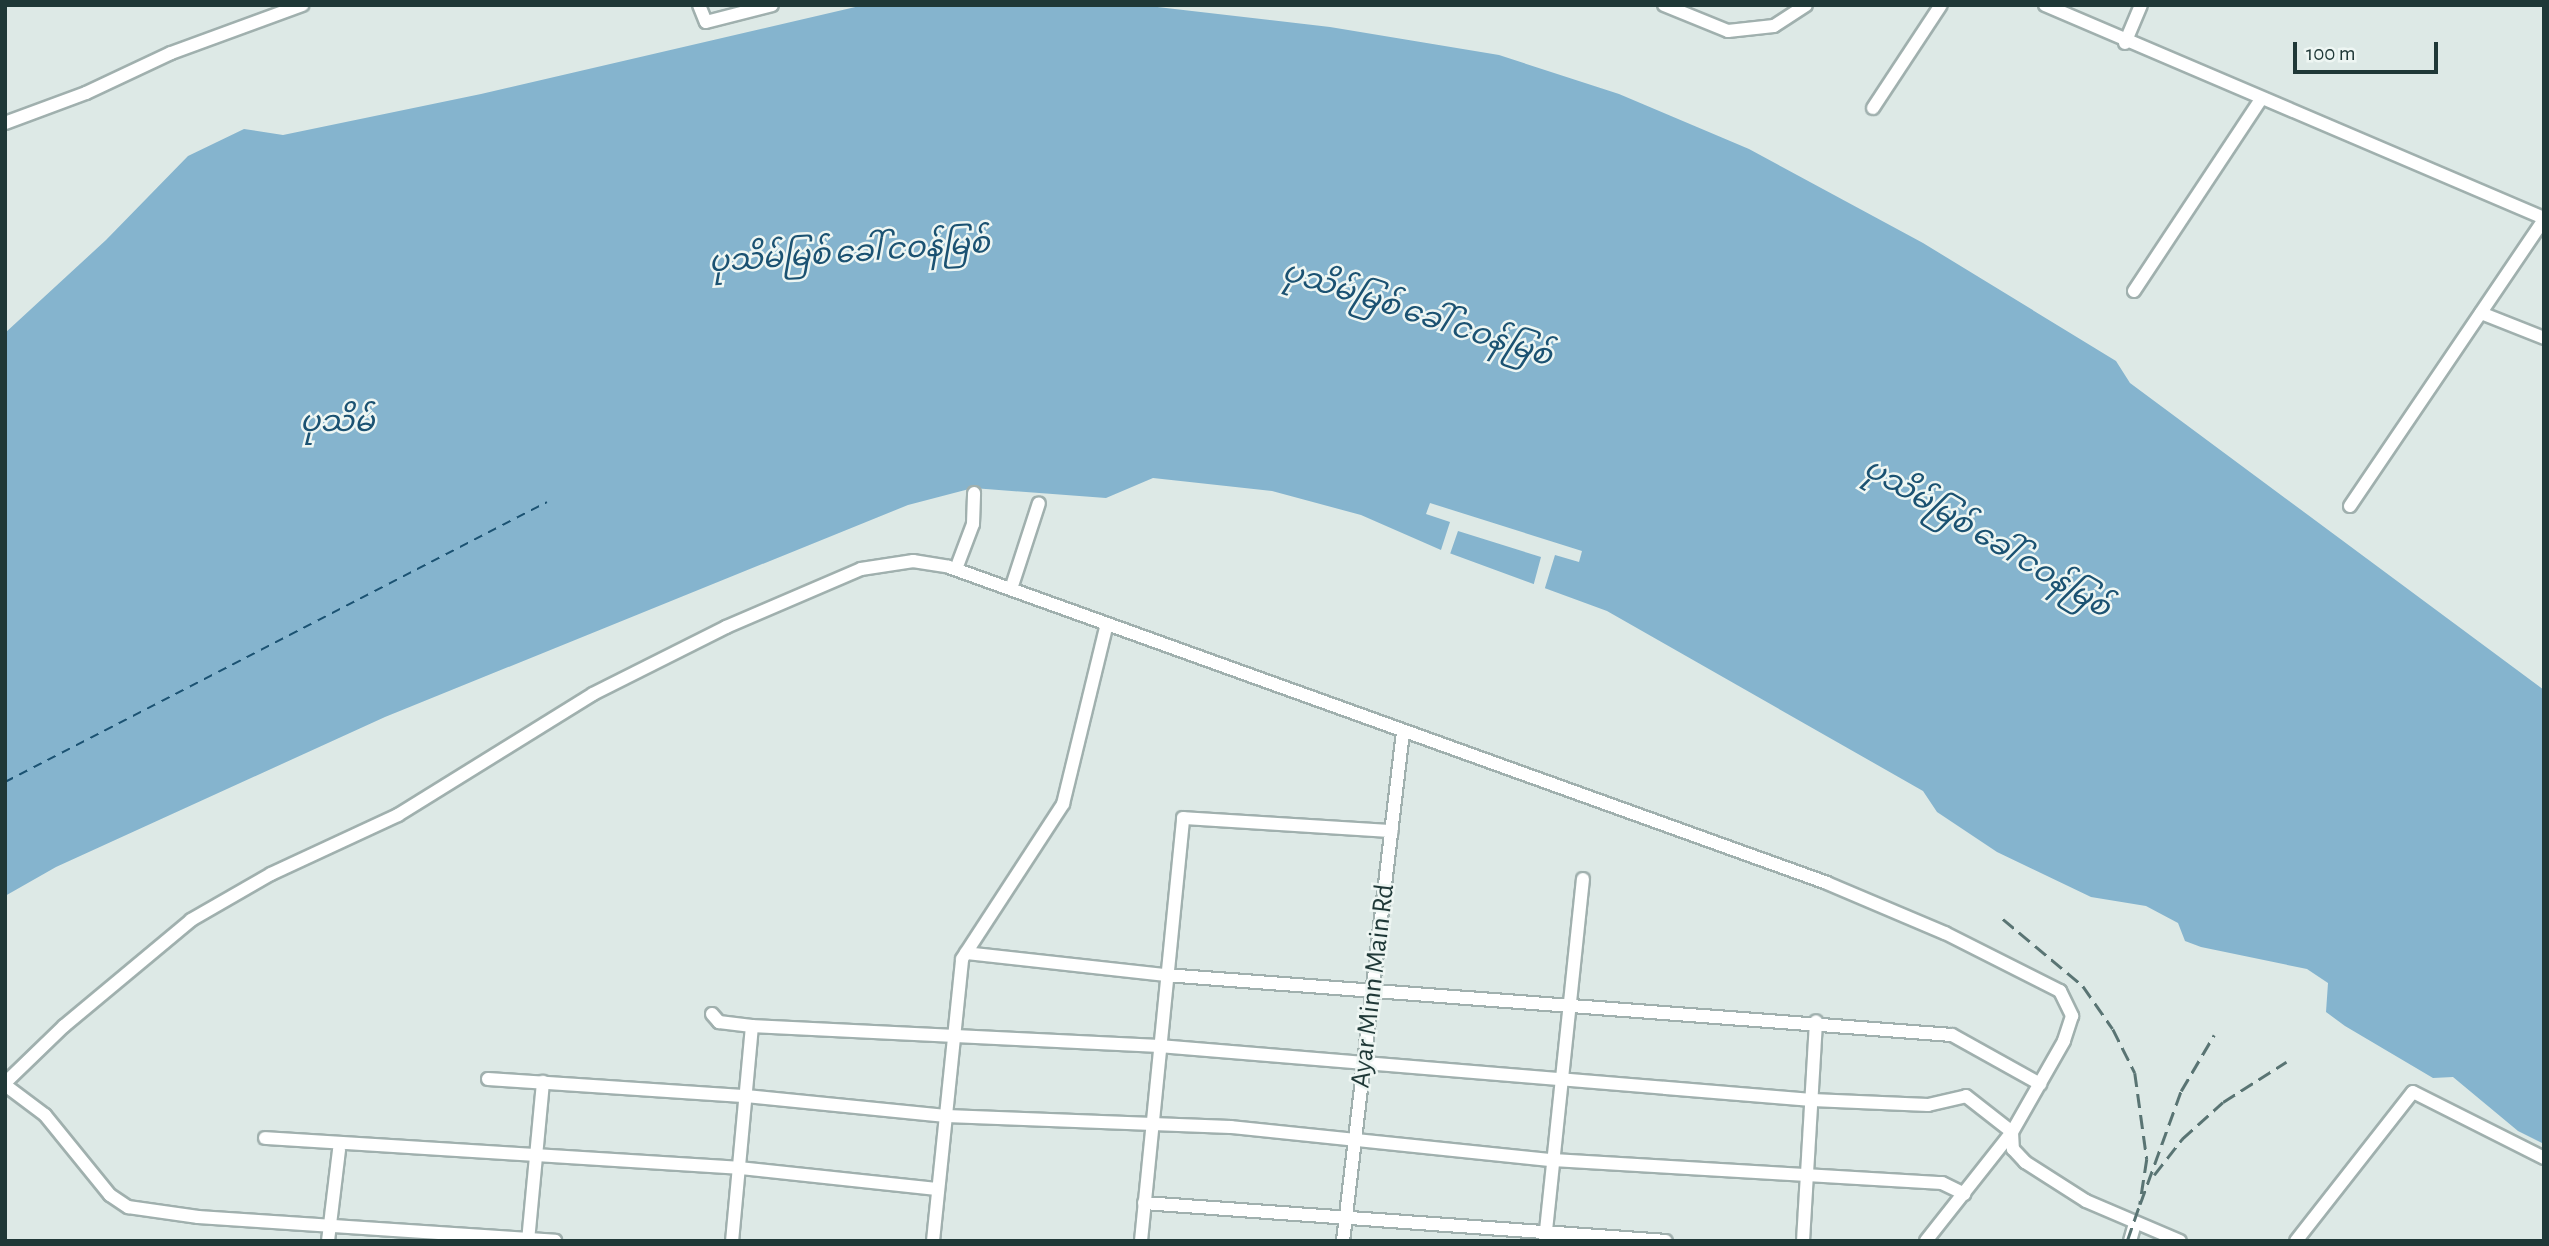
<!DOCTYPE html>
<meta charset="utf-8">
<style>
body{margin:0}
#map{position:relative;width:2549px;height:1246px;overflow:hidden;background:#dde9e6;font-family:"Alegreya Sans","Noto Sans Myanmar",sans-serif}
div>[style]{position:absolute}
.water>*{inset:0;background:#85b4ce}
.pier>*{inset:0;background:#dde9e6}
.ferry>*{height:2px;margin-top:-1px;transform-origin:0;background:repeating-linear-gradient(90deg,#1b5272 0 9px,transparent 0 16px)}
.roads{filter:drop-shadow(2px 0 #a0b0ae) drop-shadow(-2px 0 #a0b0ae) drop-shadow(0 2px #a0b0ae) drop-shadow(0 -2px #a0b0ae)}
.minor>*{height:12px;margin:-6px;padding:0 6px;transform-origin:6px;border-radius:6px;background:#fff}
.rail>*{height:2.5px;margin-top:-1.25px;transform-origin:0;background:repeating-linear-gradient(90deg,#597473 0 14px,transparent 0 21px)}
span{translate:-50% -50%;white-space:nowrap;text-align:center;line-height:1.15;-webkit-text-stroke:5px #eef6f3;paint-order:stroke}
.street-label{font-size:28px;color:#1f3837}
.water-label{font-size:30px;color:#1b5272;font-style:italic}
.frame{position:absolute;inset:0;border:7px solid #1f3837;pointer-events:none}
.scale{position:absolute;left:2293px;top:42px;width:145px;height:32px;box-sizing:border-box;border:4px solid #1f3837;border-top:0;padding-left:9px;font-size:21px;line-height:24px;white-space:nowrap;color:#1f3837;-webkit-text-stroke:5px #eef6f3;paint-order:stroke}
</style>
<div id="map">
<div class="water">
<div style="clip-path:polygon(864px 5px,1140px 5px,1330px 27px,1499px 55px,1619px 94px,1749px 149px,1923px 243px,2116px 361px,2130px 383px,2544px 690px,2544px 1144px,2518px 1131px,2453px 1077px,2433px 1078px,2345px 1026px,2326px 1012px,2328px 983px,2307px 969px,2201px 947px,2185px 941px,2178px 923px,2146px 906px,2091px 897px,1997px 852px,1937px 812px,1923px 791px,1607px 611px,1441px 550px,1361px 515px,1272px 491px,1153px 478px,1106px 498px,973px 488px,908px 505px,385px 717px,56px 867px,5px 896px,5px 333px,106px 240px,188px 156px,244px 129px,283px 135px,481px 94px)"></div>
</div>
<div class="pier">
<div style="clip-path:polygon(1430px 503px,1582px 551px,1579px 562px,1555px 555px,1544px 591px,1533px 587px,1541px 557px,1458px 531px,1449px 557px,1440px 553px,1450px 522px,1426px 514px)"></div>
</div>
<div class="ferry">
<div style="left:5px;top:782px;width:610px;rotate:-27.32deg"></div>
</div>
<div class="roads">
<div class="minor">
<div style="left:699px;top:5px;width:18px;rotate:68deg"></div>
<div style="left:706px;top:22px;width:68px;rotate:-14.4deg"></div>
<div style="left:1664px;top:5px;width:69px;rotate:22.1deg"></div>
<div style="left:1728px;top:31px;width:46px;rotate:-6.2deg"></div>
<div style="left:1774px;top:26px;width:38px;rotate:-33deg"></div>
<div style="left:2045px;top:5px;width:543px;rotate:23.12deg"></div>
<div style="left:2125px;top:43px;width:41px;rotate:-67.2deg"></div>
<div style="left:1873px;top:108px;width:123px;rotate:-56.6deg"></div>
<div style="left:5px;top:123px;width:86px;rotate:-20.3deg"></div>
<div style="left:86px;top:93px;width:94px;rotate:-25.2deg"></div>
<div style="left:171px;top:53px;width:140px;rotate:-20.1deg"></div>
<div style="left:2134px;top:291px;width:230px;rotate:-56.5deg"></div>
<div style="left:2481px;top:313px;width:68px;rotate:21.6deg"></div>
<div style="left:2350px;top:506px;width:346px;rotate:-55.9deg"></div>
<div style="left:956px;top:569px;width:48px;rotate:-69.3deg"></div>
<div style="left:973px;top:524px;width:31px;rotate:-88deg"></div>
<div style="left:1011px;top:589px;width:90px;rotate:-72deg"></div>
<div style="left:966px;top:953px;width:200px;rotate:6.3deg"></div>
<div style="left:1165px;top:975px;width:789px;rotate:4.36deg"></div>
<div style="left:1952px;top:1035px;width:101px;rotate:29.1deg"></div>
<div style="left:712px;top:1014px;width:11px;rotate:49deg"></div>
<div style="left:719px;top:1022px;width:33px;rotate:7deg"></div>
<div style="left:752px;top:1026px;width:216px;rotate:95.3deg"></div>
<div style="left:752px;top:1026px;width:407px;rotate:2.8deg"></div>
<div style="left:1159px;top:1046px;width:655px;rotate:4.73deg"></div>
<div style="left:1812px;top:1100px;width:116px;rotate:2.5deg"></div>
<div style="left:1928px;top:1105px;width:39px;rotate:-13deg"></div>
<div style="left:1966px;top:1096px;width:58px;rotate:38deg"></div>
<div style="left:2012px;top:1132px;width:139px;rotate:128.3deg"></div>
<div style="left:488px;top:1079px;width:259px;rotate:3.8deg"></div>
<div style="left:746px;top:1096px;width:201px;rotate:5.7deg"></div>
<div style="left:946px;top:1116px;width:285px;rotate:2.2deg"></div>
<div style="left:1231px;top:1127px;width:324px;rotate:5.9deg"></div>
<div style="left:1553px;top:1160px;width:390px;rotate:3.4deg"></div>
<div style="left:1942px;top:1183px;width:25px;rotate:26deg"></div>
<div style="left:5px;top:1083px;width:82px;rotate:-44deg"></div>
<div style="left:64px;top:1026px;width:165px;rotate:-39.8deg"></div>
<div style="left:191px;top:920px;width:92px;rotate:-29.9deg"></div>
<div style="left:271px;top:874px;width:140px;rotate:-24.9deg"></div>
<div style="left:398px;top:815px;width:229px;rotate:-31.8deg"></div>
<div style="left:593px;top:694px;width:149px;rotate:-26.7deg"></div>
<div style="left:726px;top:627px;width:147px;rotate:-23.2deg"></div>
<div style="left:861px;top:569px;width:53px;rotate:-8.7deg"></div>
<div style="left:913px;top:561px;width:36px;rotate:9deg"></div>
<div style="left:949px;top:567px;width:933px;rotate:19.79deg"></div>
<div style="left:1827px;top:883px;width:128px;rotate:23deg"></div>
<div style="left:1945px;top:933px;width:129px;rotate:26.8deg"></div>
<div style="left:2060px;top:991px;width:28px;rotate:64deg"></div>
<div style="left:2072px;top:1016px;width:26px;rotate:108deg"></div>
<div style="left:2064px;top:1041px;width:105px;rotate:119.7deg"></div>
<div style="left:2012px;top:1132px;width:17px;rotate:87deg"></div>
<div style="left:2013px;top:1149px;width:18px;rotate:47deg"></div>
<div style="left:2025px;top:1162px;width:72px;rotate:32.6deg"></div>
<div style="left:2086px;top:1201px;width:102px;rotate:23.1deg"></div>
<div style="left:5px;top:1085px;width:50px;rotate:36.9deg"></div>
<div style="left:45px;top:1115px;width:103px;rotate:50.9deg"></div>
<div style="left:110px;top:1195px;width:22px;rotate:34deg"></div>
<div style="left:128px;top:1207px;width:71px;rotate:8.1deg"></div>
<div style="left:198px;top:1217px;width:358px;rotate:3.8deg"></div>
<div style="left:265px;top:1138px;width:476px;rotate:3.6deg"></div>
<div style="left:740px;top:1168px;width:199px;rotate:6.1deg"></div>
<div style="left:1144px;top:1203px;width:523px;rotate:4.16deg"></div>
<div style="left:1545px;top:1240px;width:363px;rotate:-84deg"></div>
<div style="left:328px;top:1241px;width:92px;rotate:-83.1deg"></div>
<div style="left:528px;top:1241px;width:160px;rotate:-84.6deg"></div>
<div style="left:933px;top:1241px;width:283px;rotate:-84.1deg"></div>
<div style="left:962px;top:959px;width:185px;rotate:-56.9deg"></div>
<div style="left:1063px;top:804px;width:185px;rotate:-76.3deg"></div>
<div style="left:1141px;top:1241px;width:425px;rotate:-84.3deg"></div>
<div style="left:1183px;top:818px;width:209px;rotate:3.6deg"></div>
<div style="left:1343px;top:1241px;width:513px;rotate:-83.28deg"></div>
<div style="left:1803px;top:1241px;width:220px;rotate:-86.6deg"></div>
<div style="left:2130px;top:1241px;width:18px;rotate:-74deg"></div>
<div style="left:2296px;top:1241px;width:189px;rotate:-51.9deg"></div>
<div style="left:2413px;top:1092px;width:147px;rotate:26.7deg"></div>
</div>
</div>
<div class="rail">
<div style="left:2003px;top:919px;width:104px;rotate:39.9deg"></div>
<div style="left:2083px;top:986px;width:52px;rotate:55.1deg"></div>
<div style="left:2113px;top:1029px;width:49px;rotate:63.4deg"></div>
<div style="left:2135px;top:1073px;width:87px;rotate:82.1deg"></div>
<div style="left:2147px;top:1159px;width:46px;rotate:98.8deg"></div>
<div style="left:2140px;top:1204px;width:120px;rotate:-70.1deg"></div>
<div style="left:2181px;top:1091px;width:65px;rotate:-59.5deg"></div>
<div style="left:2154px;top:1175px;width:46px;rotate:-52.1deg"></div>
<div style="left:2182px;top:1139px;width:55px;rotate:-42.1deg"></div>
<div style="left:2223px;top:1102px;width:75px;rotate:-32.4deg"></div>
<div style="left:2127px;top:1241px;width:39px;rotate:-71deg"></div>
</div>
<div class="street-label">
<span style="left:1373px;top:986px;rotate:-83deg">Ayar Minn Main Rd</span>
</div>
<div class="water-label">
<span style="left:849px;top:253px;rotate:-4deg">ပုသိမ်မြစ် ခေါ် ငဝန်မြစ်</span>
<span style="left:1417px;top:314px;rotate:18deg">ပုသိမ်မြစ် ခေါ် ငဝန်မြစ်</span>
<span style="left:337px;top:422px">ပုသိမ်</span>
<span style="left:1987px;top:538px;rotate:31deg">ပုသိမ်မြစ် ခေါ် ငဝန်မြစ်</span>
</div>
<div class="frame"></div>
<div class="scale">100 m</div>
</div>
